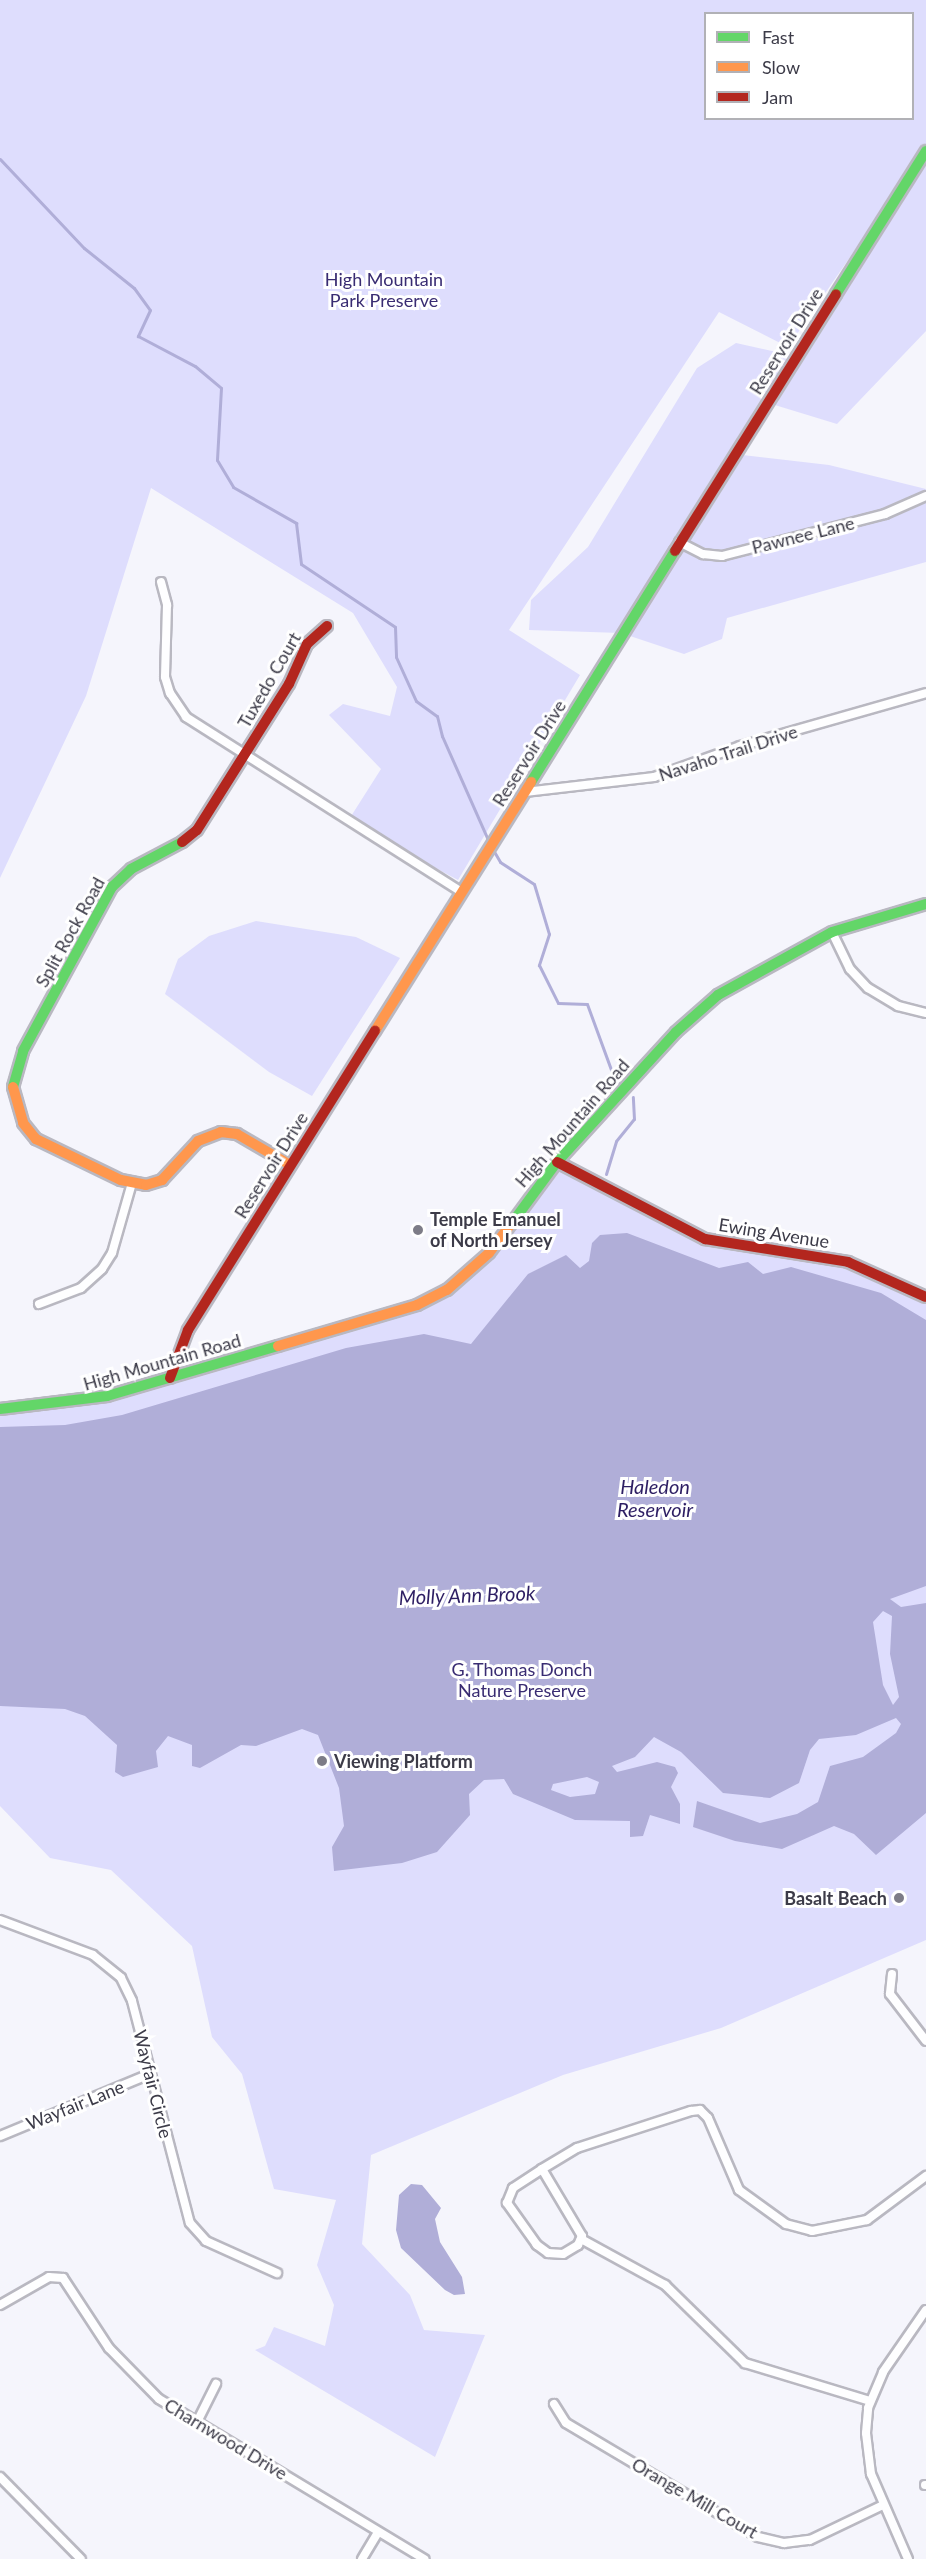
<!DOCTYPE html>
<style>
body{margin:0}
#map{position:relative;width:926px;height:2559px;overflow:hidden;background:#f5f5fc;font-family:Lato,sans-serif}
div>[style]{position:absolute}
.green>*{inset:0;background:#deddfd}
.water>*{inset:0;background:#b0aed8}
.stream>*{height:3px;margin:-1.5px;padding:0 1.5px;transform-origin:1.5px;border-radius:1.5px;background:#b0aed8}
.roads{filter:drop-shadow(2px 0 #b9b8c1) drop-shadow(-2px 0 #b9b8c1) drop-shadow(0 2px #b9b8c1) drop-shadow(0 -2px #b9b8c1)}
.street>*{height:8px;margin:-4px;padding:0 4px;transform-origin:4px;border-radius:4px;background:#fefeff}
.fast>*{height:10px;margin:-5px;padding:0 5px;transform-origin:5px;border-radius:5px;background:#63d668}
.slow>*{height:10px;margin:-5px;padding:0 5px;transform-origin:5px;border-radius:5px;background:#ff974d}
.jam>*{height:10px;margin:-5px;padding:0 5px;transform-origin:5px;border-radius:5px;background:#b3261e}
.dots>*{width:16px;height:16px;translate:-50% -50%;box-sizing:border-box;border:3px solid #fff;border-radius:50%}
span{translate:-50% -50%;white-space:nowrap;text-align:center;line-height:1.15;-webkit-text-stroke:6px #fff;paint-order:stroke}
.park-label{font-size:18px;color:#392c72}
.street-label{font-size:18px;color:#3c3b48}
.poi-label{font-size:18px;color:#3c3b48;font-weight:700}
.left{translate:0 -50%;text-align:left}
.right{translate:-100% -50%;text-align:right}
.water-label{font-size:20px;color:#2d1e63;font-style:italic}
.legend{position:absolute;left:704px;top:12px;width:210px;height:108px;box-sizing:border-box;background:#fff;border:2px solid #b1b1b6;margin:0;padding:8px 10px;list-style:none;font-size:18px;color:#3c3b48}
.legend li{display:flex;align-items:center;gap:12px;height:30px}
.legend b{width:30px;border:2px solid #b1b1b6}
</style>
<div id="map">
<div class="green">
<div style="clip-path:polygon(evenodd,0 0,926px 0,926px 147px,788px 347px,719px 312px,509px 630px,580px 675px,458px 880px,348px 821px,381px 769px,329px 715px,343px 704px,390px 716px,397px 687px,353px 613px,151px 488px,86px 696px,0 878px,0 0,706px 14px,912px 14px,912px 118px,706px 118px,706px 14px)"></div>
<div style="clip-path:polygon(926px 162px,926px 331px,837px 424px,765px 402px,734px 454px,829px 465px,926px 489px,926px 562px,727px 618px,722px 639px,684px 654px,621px 633px,529px 630px,531px 600px,588px 547px,697px 368px,736px 343px,794px 356px)"></div>
<div style="clip-path:polygon(256px 921px,356px 937px,400px 958px,312px 1096px,269px 1072px,165px 994px,178px 959px,209px 936px)"></div>
<div style="clip-path:polygon(557px 1162px,690px 1233px,816px 1255px,926px 1297px,926px 1940px,721px 2028px,563px 2075px,371px 2155px,362px 2244px,410px 2295px,424px 2330px,485px 2335px,435px 2457px,255px 2350px,265px 2346px,274px 2327px,325px 2346px,334px 2305px,317px 2265px,336px 2200px,274px 2189px,242px 2074px,212px 2037px,192px 1946px,111px 1870px,50px 1858px,0 1806px,0 1409px,62px 1405px,417px 1305px,463px 1279px)"></div>
</div>
<div class="water">
<div style="clip-path:polygon(evenodd,627px 1233px,719px 1268px,748px 1262px,763px 1274px,791px 1267px,881px 1293px,926px 1320px,926px 1586px,890px 1599px,901px 1607px,926px 1603px,926px 1813px,876px 1855px,854px 1834px,834px 1826px,782px 1849px,735px 1841px,693px 1827px,697px 1801px,760px 1823px,797px 1814px,818px 1802px,830px 1766px,863px 1757px,896px 1733px,901px 1724px,896px 1718px,856px 1735px,819px 1739px,810px 1750px,799px 1783px,770px 1798px,723px 1793px,681px 1752px,654px 1737px,635px 1757px,612px 1766px,617px 1772px,657px 1762px,675px 1767px,678px 1773px,671px 1787px,680px 1804px,680px 1824px,650px 1815px,643px 1836px,630px 1837px,630px 1821px,575px 1820px,513px 1794px,504px 1779px,484px 1780px,469px 1794px,470px 1815px,437px 1852px,402px 1863px,334px 1871px,332px 1847px,344px 1826px,339px 1788px,318px 1735px,302px 1729px,256px 1746px,241px 1745px,200px 1768px,192px 1766px,192px 1745px,168px 1736px,156px 1751px,158px 1767px,123px 1777px,115px 1772px,117px 1745px,85px 1716px,65px 1709px,0 1706px,0 1427px,65px 1425px,122px 1415px,346px 1348px,424px 1334px,471px 1344px,528px 1274px,566px 1255px,580px 1268px,589px 1261px,592px 1243px,600px 1235px,627px 1233px,883px 1611px,892px 1616px,890px 1654px,899px 1697px,893px 1705px,883px 1685px,873px 1622px,883px 1611px,627px 1233px,587px 1777px,599px 1782px,595px 1794px,570px 1797px,551px 1790px,553px 1784px,587px 1777px)"></div>
<div style="clip-path:polygon(411px 2184px,422px 2185px,441px 2208px,435px 2219px,440px 2242px,462px 2277px,465px 2294px,454px 2295px,445px 2290px,401px 2248px,396px 2230px,399px 2195px)"></div>
</div>
<div class="stream">
<div style="left:0;top:159px;width:122px;rotate:46.7deg"></div>
<div style="left:84px;top:248px;width:64px;rotate:38.7deg"></div>
<div style="left:134px;top:288px;width:27px;rotate:54deg"></div>
<div style="left:150px;top:310px;width:29px;rotate:115deg"></div>
<div style="left:138px;top:336px;width:64px;rotate:27.8deg"></div>
<div style="left:195px;top:366px;width:34px;rotate:40deg"></div>
<div style="left:221px;top:388px;width:72px;rotate:93.2deg"></div>
<div style="left:217px;top:460px;width:31px;rotate:59deg"></div>
<div style="left:233px;top:487px;width:73px;rotate:29.7deg"></div>
<div style="left:296px;top:523px;width:41px;rotate:83deg"></div>
<div style="left:301px;top:564px;width:113px;rotate:33.8deg"></div>
<div style="left:395px;top:627px;width:30px;rotate:88deg"></div>
<div style="left:396px;top:657px;width:48px;rotate:65.6deg"></div>
<div style="left:416px;top:701px;width:26px;rotate:36deg"></div>
<div style="left:437px;top:716px;width:21px;rotate:76deg"></div>
<div style="left:442px;top:736px;width:116px;rotate:66.1deg"></div>
<div style="left:492px;top:848px;width:16px;rotate:60deg"></div>
<div style="left:500px;top:862px;width:40px;rotate:32.9deg"></div>
<div style="left:534px;top:884px;width:52px;rotate:73.3deg"></div>
<div style="left:549px;top:934px;width:33px;rotate:108deg"></div>
<div style="left:539px;top:965px;width:42px;rotate:63.4deg"></div>
<div style="left:558px;top:1003px;width:29px;rotate:2deg"></div>
<div style="left:587px;top:1004px;width:76px;rotate:69.9deg"></div>
<div style="left:606px;top:1174px;width:34px;rotate:-73deg"></div>
<div style="left:616px;top:1141px;width:28px;rotate:-51deg"></div>
<div style="left:634px;top:1119px;width:22px;rotate:-93deg"></div>
</div>
<div class="roads">
<div class="street">
<div style="left:679px;top:542px;width:27px;rotate:27deg"></div>
<div style="left:703px;top:554px;width:19px;rotate:6deg"></div>
<div style="left:722px;top:556px;width:168px;rotate:-14.4deg"></div>
<div style="left:885px;top:514px;width:45px;rotate:-23.7deg"></div>
<div style="left:161px;top:582px;width:24px;rotate:75deg"></div>
<div style="left:167px;top:605px;width:72px;rotate:91.6deg"></div>
<div style="left:165px;top:677px;width:17px;rotate:73deg"></div>
<div style="left:170px;top:693px;width:29px;rotate:56deg"></div>
<div style="left:186px;top:717px;width:325px;rotate:32.4deg"></div>
<div style="left:525px;top:792px;width:130px;rotate:-6.6deg"></div>
<div style="left:654px;top:777px;width:91px;rotate:-19.8deg"></div>
<div style="left:740px;top:746px;width:193px;rotate:-15.9deg"></div>
<div style="left:832px;top:932px;width:41px;rotate:64.1deg"></div>
<div style="left:850px;top:969px;width:26px;rotate:47deg"></div>
<div style="left:868px;top:988px;width:35px;rotate:31deg"></div>
<div style="left:898px;top:1006px;width:29px;rotate:14deg"></div>
<div style="left:39px;top:1304px;width:45px;rotate:-20.9deg"></div>
<div style="left:81px;top:1288px;width:28px;rotate:-42deg"></div>
<div style="left:102px;top:1269px;width:19px;rotate:-58deg"></div>
<div style="left:112px;top:1253px;width:73px;rotate:-74.1deg"></div>
<div style="left:0;top:1920px;width:99px;rotate:20.6deg"></div>
<div style="left:93px;top:1955px;width:36px;rotate:39deg"></div>
<div style="left:121px;top:1978px;width:25px;rotate:64deg"></div>
<div style="left:132px;top:2001px;width:229px;rotate:75.4deg"></div>
<div style="left:190px;top:2223px;width:24px;rotate:48deg"></div>
<div style="left:206px;top:2241px;width:78px;rotate:24.3deg"></div>
<div style="left:892px;top:1974px;width:20px;rotate:96deg"></div>
<div style="left:890px;top:1994px;width:59px;rotate:52.5deg"></div>
<div style="left:0;top:2136px;width:162px;rotate:-22.5deg"></div>
<div style="left:542px;top:2169px;width:78px;rotate:59.2deg"></div>
<div style="left:582px;top:2236px;width:10px;rotate:114deg"></div>
<div style="left:578px;top:2245px;width:17px;rotate:149deg"></div>
<div style="left:563px;top:2254px;width:15px;rotate:-176deg"></div>
<div style="left:548px;top:2253px;width:14px;rotate:-144deg"></div>
<div style="left:537px;top:2245px;width:52px;rotate:-125.5deg"></div>
<div style="left:507px;top:2203px;width:16px;rotate:-68deg"></div>
<div style="left:513px;top:2188px;width:35px;rotate:-33deg"></div>
<div style="left:542px;top:2169px;width:41px;rotate:-31deg"></div>
<div style="left:577px;top:2148px;width:120px;rotate:-18deg"></div>
<div style="left:691px;top:2111px;width:9px;rotate:-6deg"></div>
<div style="left:700px;top:2110px;width:11px;rotate:45deg"></div>
<div style="left:708px;top:2118px;width:78px;rotate:66.7deg"></div>
<div style="left:739px;top:2190px;width:58px;rotate:35.9deg"></div>
<div style="left:786px;top:2224px;width:27px;rotate:15deg"></div>
<div style="left:812px;top:2231px;width:56px;rotate:-11.3deg"></div>
<div style="left:867px;top:2220px;width:74px;rotate:-36.7deg"></div>
<div style="left:581px;top:2239px;width:96px;rotate:28.7deg"></div>
<div style="left:665px;top:2285px;width:112px;rotate:44.3deg"></div>
<div style="left:745px;top:2363px;width:131px;rotate:16.9deg"></div>
<div style="left:0;top:2305px;width:56px;rotate:-29.7deg"></div>
<div style="left:49px;top:2277px;width:14px;rotate:4deg"></div>
<div style="left:63px;top:2278px;width:84px;rotate:56.7deg"></div>
<div style="left:109px;top:2348px;width:71px;rotate:45.6deg"></div>
<div style="left:159px;top:2399px;width:310px;rotate:31.1deg"></div>
<div style="left:554px;top:2404px;width:22px;rotate:58deg"></div>
<div style="left:566px;top:2423px;width:223px;rotate:30.7deg"></div>
<div style="left:758px;top:2537px;width:27px;rotate:13deg"></div>
<div style="left:784px;top:2543px;width:26px;rotate:-7deg"></div>
<div style="left:810px;top:2540px;width:81px;rotate:-25.6deg"></div>
<div style="left:196px;top:2424px;width:45px;rotate:-63.4deg"></div>
<div style="left:0;top:2477px;width:115px;rotate:45.4deg"></div>
<div style="left:925px;top:2485px;width:1px"></div>
<div style="left:362px;top:2559px;width:31px;rotate:-59deg"></div>
<div style="left:908px;top:2559px;width:93px;rotate:-113.5deg"></div>
<div style="left:871px;top:2474px;width:41px;rotate:-97deg"></div>
<div style="left:866px;top:2433px;width:25px;rotate:-85deg"></div>
<div style="left:868px;top:2408px;width:39px;rotate:-67deg"></div>
<div style="left:883px;top:2372px;width:75px;rotate:-55.3deg"></div>
</div>
<div class="fast">
<div style="left:836px;top:294px;width:169px;rotate:-57.8deg"></div>
<div style="left:531px;top:782px;width:272px;rotate:-58.1deg"></div>
<div style="left:13px;top:1087px;width:37px;rotate:-74deg"></div>
<div style="left:23px;top:1051px;width:187px;rotate:-61.5deg"></div>
<div style="left:112px;top:887px;width:26px;rotate:-43deg"></div>
<div style="left:131px;top:869px;width:58px;rotate:-27.9deg"></div>
<div style="left:512px;top:1223px;width:76px;rotate:-53.6deg"></div>
<div style="left:557px;top:1162px;width:176px;rotate:-47.5deg"></div>
<div style="left:676px;top:1032px;width:56px;rotate:-41.4deg"></div>
<div style="left:718px;top:995px;width:130px;rotate:-28.9deg"></div>
<div style="left:832px;top:932px;width:98px;rotate:-16.6deg"></div>
<div style="left:0;top:1409px;width:108px;rotate:-6.9deg"></div>
<div style="left:107px;top:1396px;width:178px;rotate:-16.3deg"></div>
</div>
<div class="slow">
<div style="left:375px;top:1031px;width:294px;rotate:-57.9deg"></div>
<div style="left:13px;top:1087px;width:37px;rotate:74deg"></div>
<div style="left:23px;top:1123px;width:21px;rotate:51deg"></div>
<div style="left:36px;top:1139px;width:94px;rotate:25.8deg"></div>
<div style="left:121px;top:1180px;width:25px;rotate:11deg"></div>
<div style="left:146px;top:1185px;width:17px;rotate:-17deg"></div>
<div style="left:162px;top:1180px;width:53px;rotate:-47.3deg"></div>
<div style="left:198px;top:1141px;width:25px;rotate:-21deg"></div>
<div style="left:221px;top:1132px;width:16px;rotate:7deg"></div>
<div style="left:237px;top:1134px;width:61px;rotate:30.3deg"></div>
<div style="left:278px;top:1346px;width:145px;rotate:-16.4deg"></div>
<div style="left:417px;top:1305px;width:34px;rotate:-27deg"></div>
<div style="left:447px;top:1290px;width:56px;rotate:-41.4deg"></div>
<div style="left:489px;top:1253px;width:38px;rotate:-53deg"></div>
</div>
<div class="jam">
<div style="left:675px;top:551px;width:303px;rotate:-57.9deg"></div>
<div style="left:182px;top:842px;width:19px;rotate:-39deg"></div>
<div style="left:197px;top:830px;width:173px;rotate:-57.8deg"></div>
<div style="left:289px;top:684px;width:44px;rotate:-65.8deg"></div>
<div style="left:307px;top:644px;width:27px;rotate:-42deg"></div>
<div style="left:557px;top:1162px;width:167px;rotate:27.5deg"></div>
<div style="left:705px;top:1239px;width:145px;rotate:9.1deg"></div>
<div style="left:848px;top:1262px;width:85px;rotate:24.2deg"></div>
<div style="left:170px;top:1378px;width:51px;rotate:-69.4deg"></div>
<div style="left:188px;top:1330px;width:353px;rotate:-58deg"></div>
</div>
</div>
<div class="dots">
<div style="left:418px;top:1230px;background:#7d7c87"></div>
<div style="left:322px;top:1761px;background:#7d7c87"></div>
<div style="left:899px;top:1898px;background:#7d7c87"></div>
</div>
<div class="park-label">
<span style="left:384px;top:290px">High Mountain<br>Park Preserve</span>
<span style="left:522px;top:1680px">G. Thomas Donch<br>Nature Preserve</span>
</div>
<div class="street-label">
<span style="left:786px;top:341px;rotate:-58deg">Reservoir Drive</span>
<span style="left:803px;top:535px;rotate:-14deg">Pawnee Lane</span>
<span style="left:269px;top:680px;rotate:-60deg">Tuxedo Court</span>
<span style="left:529px;top:753px;rotate:-58deg">Reservoir Drive</span>
<span style="left:728px;top:753px;rotate:-18deg">Navaho Trail Drive</span>
<span style="left:70px;top:932px;rotate:-61deg">Split Rock Road</span>
<span style="left:572px;top:1123px;rotate:-49deg">High Mountain Road</span>
<span style="left:271px;top:1165px;rotate:-58deg">Reservoir Drive</span>
<span style="left:774px;top:1233px;rotate:9deg">Ewing Avenue</span>
<span style="left:162px;top:1362px;rotate:-16deg">High Mountain Road</span>
<span style="left:153px;top:2084px;rotate:76deg">Wayfair Circle</span>
<span style="left:75px;top:2105px;rotate:-22deg">Wayfair Lane</span>
<span style="left:226px;top:2439px;rotate:31deg">Charnwood Drive</span>
<span style="left:695px;top:2498px;rotate:30deg">Orange Mill Court</span>
</div>
<div class="poi-label">
<span class="left" style="left:430px;top:1230px">Temple Emanuel<br>of North Jersey</span>
<span class="left" style="left:334px;top:1761px">Viewing Platform</span>
<span class="right" style="left:887px;top:1898px">Basalt Beach</span>
</div>
<div class="water-label">
<span style="left:655px;top:1498px">Haledon<br>Reservoir</span>
<span style="left:467px;top:1595px;rotate:-2deg">Molly Ann Brook</span>
</div>
<ul class="legend">
<li><b style="height:8px;background:#63d668"></b>Fast</li>
<li><b style="height:8px;background:#ff974d"></b>Slow</li>
<li><b style="height:8px;background:#b3261e"></b>Jam</li>
</ul>
</div>
